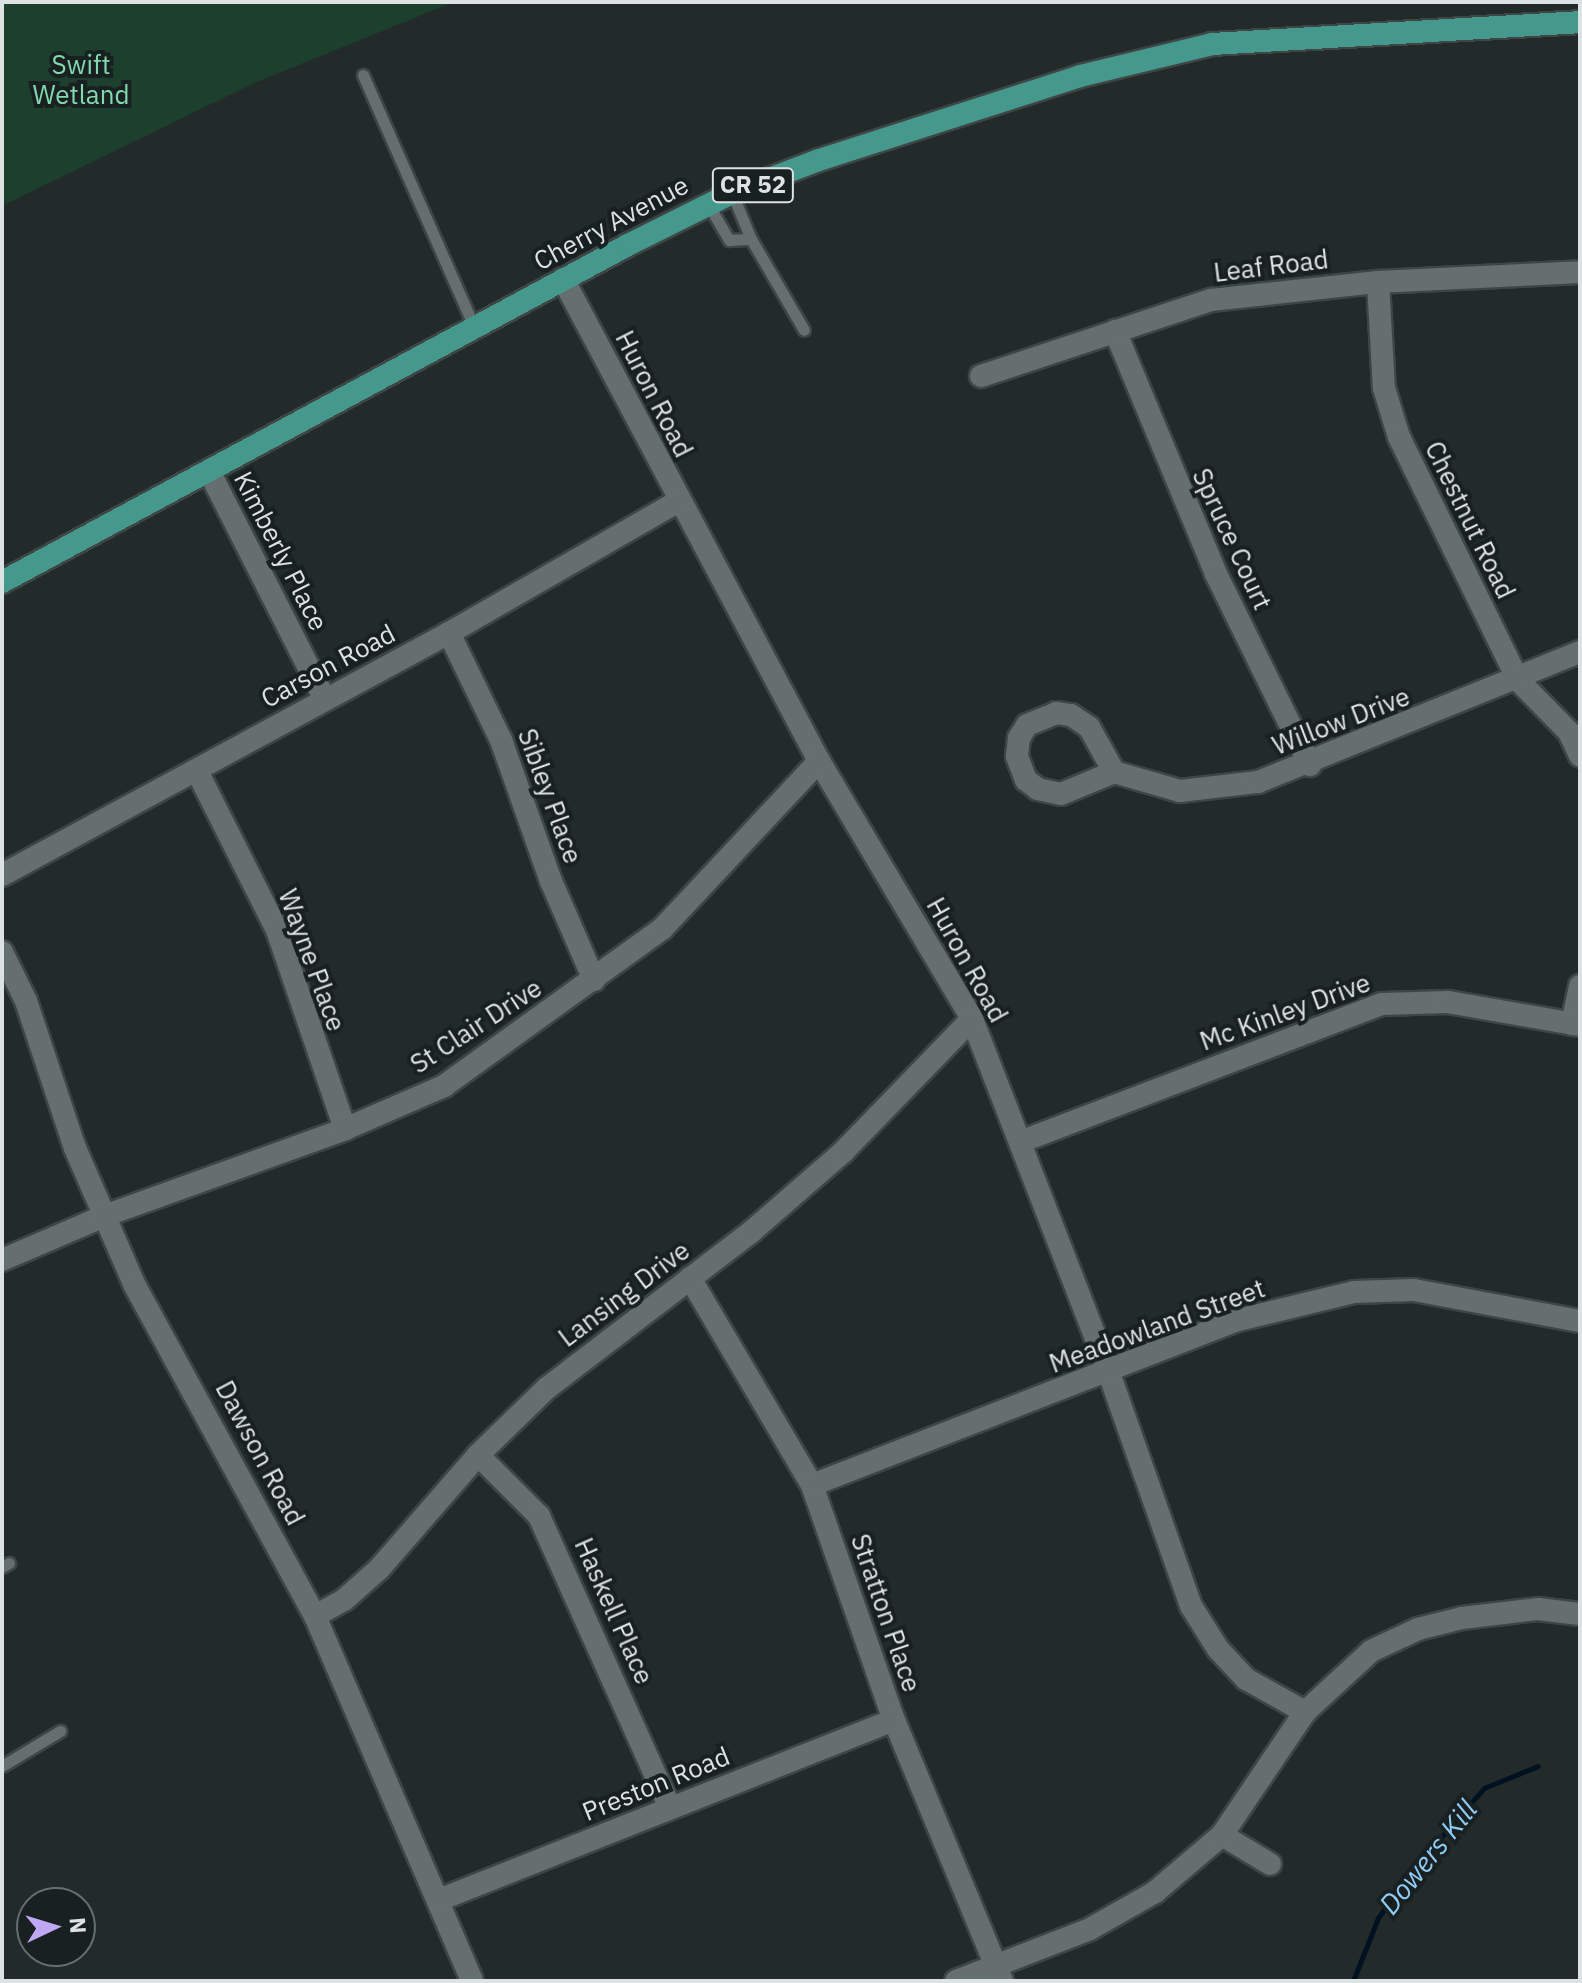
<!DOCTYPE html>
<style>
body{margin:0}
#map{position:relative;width:1582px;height:1983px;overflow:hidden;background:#232a2a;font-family:"IBM Plex Sans",sans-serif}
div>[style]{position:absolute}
.green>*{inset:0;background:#1c3f2e}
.stream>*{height:5px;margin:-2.5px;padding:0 2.5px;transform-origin:2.5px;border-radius:2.5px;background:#001221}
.roads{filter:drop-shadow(2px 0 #3e4545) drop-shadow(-2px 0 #3e4545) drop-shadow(0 2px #3e4545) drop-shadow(0 -2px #3e4545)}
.service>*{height:11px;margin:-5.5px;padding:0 5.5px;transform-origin:5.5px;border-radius:5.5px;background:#666f6f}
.minor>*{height:22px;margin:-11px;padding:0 11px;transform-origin:11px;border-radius:11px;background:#666f6f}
.primary>*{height:22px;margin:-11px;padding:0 11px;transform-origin:11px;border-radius:11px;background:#44988c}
span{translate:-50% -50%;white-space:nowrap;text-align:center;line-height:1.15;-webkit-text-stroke:8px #192021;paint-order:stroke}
.shield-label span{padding:2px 6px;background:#192021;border:2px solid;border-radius:6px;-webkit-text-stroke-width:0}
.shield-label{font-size:24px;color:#dde2e2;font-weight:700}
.park-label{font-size:26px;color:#82d9ae}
.street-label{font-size:26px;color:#dde2e2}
.water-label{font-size:28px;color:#90cbf4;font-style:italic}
.frame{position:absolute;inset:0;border:4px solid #dde2e2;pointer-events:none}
.north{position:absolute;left:16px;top:1887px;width:80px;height:80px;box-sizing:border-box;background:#192021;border:2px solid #676e6e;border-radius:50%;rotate:86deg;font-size:22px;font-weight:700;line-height:32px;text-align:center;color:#dde2e2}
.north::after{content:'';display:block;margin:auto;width:28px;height:36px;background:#bfa8f4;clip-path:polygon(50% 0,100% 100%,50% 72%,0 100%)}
</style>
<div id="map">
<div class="green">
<div style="clip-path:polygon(2px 2px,454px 2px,254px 83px,2px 206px)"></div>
</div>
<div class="stream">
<div style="left:1353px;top:1981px;width:68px;rotate:-68.4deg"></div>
<div style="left:1378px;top:1918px;width:54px;rotate:-54.8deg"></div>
<div style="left:1409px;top:1874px;width:114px;rotate:-48.9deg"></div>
<div style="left:1484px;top:1788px;width:58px;rotate:-22.2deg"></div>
</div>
<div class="roads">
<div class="service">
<div style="left:363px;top:75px;width:275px;rotate:66.2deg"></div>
<div style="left:732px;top:193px;width:50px;rotate:67.6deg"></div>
<div style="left:751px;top:239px;width:105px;rotate:59.8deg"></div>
<div style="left:708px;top:204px;width:42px;rotate:59.7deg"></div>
<div style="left:729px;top:240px;width:22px;rotate:-3deg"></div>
<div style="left:2px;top:1567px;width:8px;rotate:-30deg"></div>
<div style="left:2px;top:1766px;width:68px;rotate:-31.1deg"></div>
</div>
<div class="minor">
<div style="left:563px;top:279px;width:546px;rotate:62.03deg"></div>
<div style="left:819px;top:761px;width:300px;rotate:59.3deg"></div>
<div style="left:972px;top:1019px;width:380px;rotate:68.8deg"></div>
<div style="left:1109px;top:1373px;width:247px;rotate:70.6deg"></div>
<div style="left:1191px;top:1606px;width:51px;rotate:57.9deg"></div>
<div style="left:1218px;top:1649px;width:41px;rotate:47deg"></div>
<div style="left:1246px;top:1679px;width:68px;rotate:29.2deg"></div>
<div style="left:1378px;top:282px;width:106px;rotate:86.8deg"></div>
<div style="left:1384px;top:388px;width:51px;rotate:73deg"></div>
<div style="left:1399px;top:437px;width:271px;rotate:63.9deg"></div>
<div style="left:1518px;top:680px;width:73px;rotate:45.6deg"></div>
<div style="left:1569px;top:732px;width:26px;rotate:65deg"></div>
<div style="left:1115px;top:331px;width:263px;rotate:67.4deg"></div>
<div style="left:1216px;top:574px;width:213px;rotate:63.8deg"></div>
<div style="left:981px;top:376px;width:242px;rotate:-18.3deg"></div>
<div style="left:1211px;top:300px;width:168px;rotate:-6.2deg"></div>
<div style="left:1378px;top:282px;width:202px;rotate:-2.8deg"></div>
<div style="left:209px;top:471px;width:254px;rotate:63.1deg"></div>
<div style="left:449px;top:633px;width:119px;rotate:64.1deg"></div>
<div style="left:501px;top:740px;width:150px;rotate:70.5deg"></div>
<div style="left:551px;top:881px;width:108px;rotate:66.5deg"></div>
<div style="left:1056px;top:713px;width:15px;rotate:8deg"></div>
<div style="left:1071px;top:715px;width:22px;rotate:34deg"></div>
<div style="left:1089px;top:727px;width:51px;rotate:60.9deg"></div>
<div style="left:1114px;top:772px;width:57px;rotate:157.5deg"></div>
<div style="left:1061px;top:794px;width:24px;rotate:-168deg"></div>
<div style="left:1038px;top:789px;width:15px;rotate:-143deg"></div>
<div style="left:1026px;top:780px;width:26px;rotate:-111deg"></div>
<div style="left:1017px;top:756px;width:18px;rotate:-84deg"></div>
<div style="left:1019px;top:738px;width:15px;rotate:-58deg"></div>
<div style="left:1027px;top:725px;width:31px;rotate:-22deg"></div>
<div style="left:197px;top:771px;width:178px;rotate:63.3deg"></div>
<div style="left:277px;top:930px;width:210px;rotate:71.1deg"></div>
<div style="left:1114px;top:772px;width:69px;rotate:16.1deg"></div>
<div style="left:1180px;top:791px;width:79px;rotate:-6.6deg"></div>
<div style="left:1258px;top:782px;width:347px;rotate:-22deg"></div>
<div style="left:2px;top:875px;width:508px;rotate:-28.43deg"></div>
<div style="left:449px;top:633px;width:263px;rotate:-29.9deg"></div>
<div style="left:2px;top:952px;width:55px;rotate:63.9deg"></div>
<div style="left:26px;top:1001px;width:155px;rotate:71.6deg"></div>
<div style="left:75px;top:1148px;width:150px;rotate:66.5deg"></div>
<div style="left:135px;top:1286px;width:376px;rotate:61.4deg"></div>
<div style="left:315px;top:1616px;width:397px;rotate:66.7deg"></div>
<div style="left:1572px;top:1024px;width:39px;rotate:-78deg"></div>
<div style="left:1020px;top:1142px;width:387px;rotate:-20.9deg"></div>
<div style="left:1382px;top:1004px;width:66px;rotate:-1.7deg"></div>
<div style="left:1448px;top:1002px;width:134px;rotate:9.9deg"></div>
<div style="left:2px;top:1260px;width:111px;rotate:-23.3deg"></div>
<div style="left:104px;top:1216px;width:256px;rotate:-19.8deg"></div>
<div style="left:345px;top:1129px;width:108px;rotate:-23.5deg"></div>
<div style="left:444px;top:1086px;width:269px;rotate:-35.8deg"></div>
<div style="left:662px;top:929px;width:230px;rotate:-46.9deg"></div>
<div style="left:690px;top:1278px;width:240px;rotate:59.5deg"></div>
<div style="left:812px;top:1485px;width:249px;rotate:70.8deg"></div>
<div style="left:894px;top:1720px;width:282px;rotate:67.5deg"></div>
<div style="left:478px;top:1455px;width:86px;rotate:45deg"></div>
<div style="left:539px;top:1516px;width:320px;rotate:65.8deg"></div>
<div style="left:812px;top:1485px;width:453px;rotate:-21.2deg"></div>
<div style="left:1234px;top:1321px;width:123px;rotate:-13.6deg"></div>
<div style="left:1354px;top:1292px;width:60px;rotate:-1.9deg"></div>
<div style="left:1414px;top:1290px;width:169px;rotate:10.6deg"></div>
<div style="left:315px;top:1616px;width:33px;rotate:-29deg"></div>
<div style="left:344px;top:1600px;width:47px;rotate:-41.5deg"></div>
<div style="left:379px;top:1569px;width:151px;rotate:-49deg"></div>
<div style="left:478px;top:1455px;width:96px;rotate:-44.2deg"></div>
<div style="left:547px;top:1388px;width:257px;rotate:-37.4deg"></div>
<div style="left:751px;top:1232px;width:122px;rotate:-41deg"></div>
<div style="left:843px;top:1152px;width:185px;rotate:-45.9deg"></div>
<div style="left:1222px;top:1835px;width:56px;rotate:31.1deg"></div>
<div style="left:439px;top:1900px;width:489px;rotate:-21.6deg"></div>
<div style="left:956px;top:1981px;width:144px;rotate:-21.2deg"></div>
<div style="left:1090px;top:1929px;width:75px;rotate:-29.6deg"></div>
<div style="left:1155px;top:1892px;width:88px;rotate:-40.4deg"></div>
<div style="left:1222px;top:1835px;width:148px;rotate:-56deg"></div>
<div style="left:1305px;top:1712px;width:90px;rotate:-42.7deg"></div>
<div style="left:1371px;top:1651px;width:52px;rotate:-25.1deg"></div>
<div style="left:1418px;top:1629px;width:45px;rotate:-14deg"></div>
<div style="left:1462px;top:1618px;width:77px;rotate:-6.8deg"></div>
<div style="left:1538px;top:1609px;width:42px;rotate:6.8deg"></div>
</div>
<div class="primary">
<div style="left:2px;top:582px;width:711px;rotate:-28.3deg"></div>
<div style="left:628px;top:245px;width:116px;rotate:-26.6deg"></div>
<div style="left:732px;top:193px;width:93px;rotate:-20.8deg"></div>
<div style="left:819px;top:160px;width:274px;rotate:-17.8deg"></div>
<div style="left:1080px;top:76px;width:136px;rotate:-13.6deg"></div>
<div style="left:1212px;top:44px;width:369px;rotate:-3.4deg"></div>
</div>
</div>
<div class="shield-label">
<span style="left:753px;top:185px">CR 52</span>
</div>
<div class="park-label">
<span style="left:81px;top:80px">Swift<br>Wetland</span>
</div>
<div class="street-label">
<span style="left:611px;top:223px;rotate:-28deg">Cherry Avenue</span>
<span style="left:1271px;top:266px;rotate:-7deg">Leaf Road</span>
<span style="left:654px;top:394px;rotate:63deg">Huron Road</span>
<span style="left:1470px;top:520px;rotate:64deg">Chestnut Road</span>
<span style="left:1232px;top:539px;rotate:65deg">Spruce Court</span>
<span style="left:281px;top:551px;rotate:63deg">Kimberly Place</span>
<span style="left:328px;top:666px;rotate:-28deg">Carson Road</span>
<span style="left:1341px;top:721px;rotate:-21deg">Willow Drive</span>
<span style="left:550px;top:796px;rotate:70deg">Sibley Place</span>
<span style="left:312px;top:960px;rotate:70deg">Wayne Place</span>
<span style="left:967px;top:960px;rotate:61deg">Huron Road</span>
<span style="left:1285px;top:1012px;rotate:-20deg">Mc Kinley Drive</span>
<span style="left:476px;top:1026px;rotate:-33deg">St Clair Drive</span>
<span style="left:624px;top:1294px;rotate:-37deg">Lansing Drive</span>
<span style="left:1157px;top:1326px;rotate:-20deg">Meadowland Street</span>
<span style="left:260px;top:1453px;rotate:62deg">Dawson Road</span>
<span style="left:614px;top:1611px;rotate:66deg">Haskell Place</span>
<span style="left:886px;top:1613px;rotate:71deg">Stratton Place</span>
<span style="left:656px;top:1784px;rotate:-22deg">Preston Road</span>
</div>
<div class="water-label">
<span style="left:1428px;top:1857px;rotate:-51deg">Dowers Kill</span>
</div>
<div class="frame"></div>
<div class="north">N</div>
</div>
